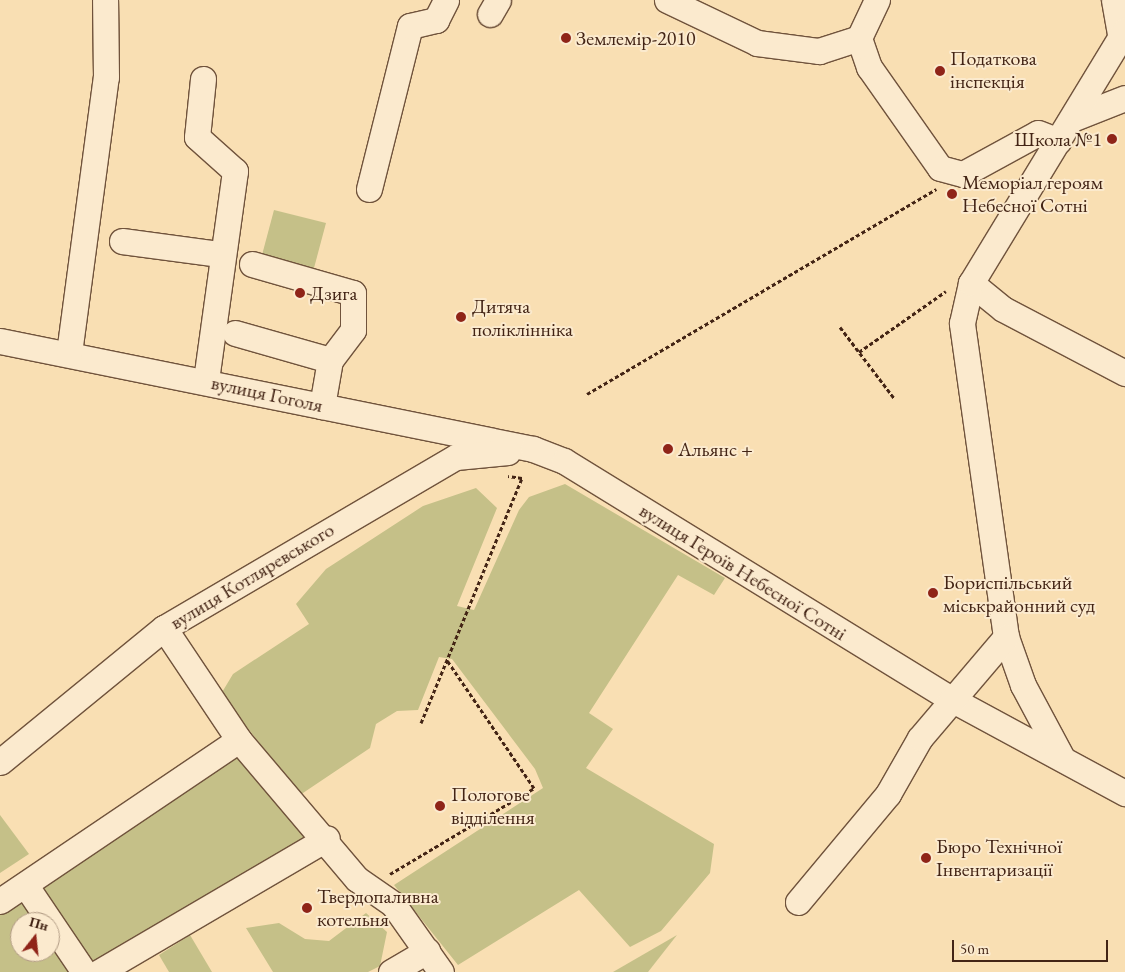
<!DOCTYPE html>
<meta charset="utf-8">
<style>
body{margin:0}
#map{position:relative;width:1125px;height:972px;overflow:hidden;background:#f9dfb3;font-family:"EB Garamond",serif}
div>[style]{position:absolute}
.green>*{inset:0;background:#c5c088}
.path>*{height:3px;margin-top:-1.5px;transform-origin:0;background:repeating-linear-gradient(90deg,#432415 0 4px,transparent 0 6.5px)}
.roads{filter:drop-shadow(1px 0 #70533c) drop-shadow(-1px 0 #70533c) drop-shadow(0 1px #70533c) drop-shadow(0 -1px #70533c)}
.minor>*{height:25px;margin:-12.5px;padding:0 12.5px;transform-origin:12.5px;border-radius:12.5px;background:#fbeace}
.dots>*{width:14px;height:14px;translate:-50% -50%;box-sizing:border-box;border:2px solid #fbeace;border-radius:50%}
span{translate:-50% -50%;white-space:nowrap;text-align:center;line-height:1.15;-webkit-text-stroke:4px #fbeace;paint-order:stroke}
.poi-label{font-size:20px;color:#432415}
.left{translate:0 -50%;text-align:left}
.right{translate:-100% -50%;text-align:right}
.street-label{font-size:20px;color:#432415}
.north{position:absolute;left:10px;top:912px;width:50px;height:50px;box-sizing:border-box;background:#fbeace;border:1px solid #b19b84;border-radius:50%;rotate:16deg;font-size:14px;font-weight:700;line-height:20px;text-align:center;color:#432415}
.north::after{content:'';display:block;margin:auto;width:18px;height:22px;background:#8f2418;clip-path:polygon(50% 0,100% 100%,50% 72%,0 100%)}
.scale{position:absolute;left:952px;top:940px;width:156px;height:22px;box-sizing:border-box;border:2px solid #432415;border-top:0;padding-left:6px;font-size:15px;line-height:18px;white-space:nowrap;color:#432415;-webkit-text-stroke:4px #fbeace;paint-order:stroke}
</style>
<div id="map">
<div class="green">
<div style="clip-path:polygon(274px 210px,326px 223px,314px 268px,262px 255px)"></div>
<div style="clip-path:polygon(565px 484px,725px 578px,714px 595px,678px 575px,589px 713px,613px 729px,586px 768px,714px 844px,710px 873px,661px 931px,630px 947px,579px 890px,458px 965px,394px 885px,543px 788px,535px 769px,452px 659px,439px 657px,418px 710px,397px 711px,376px 724px,370px 748px,300px 795px,221px 694px,233px 674px,309px 624px,296px 604px,326px 569px,423px 506px,476px 488px,497px 508px,457px 606px,474px 610px,519px 510px,529px 497px)"></div>
<div style="clip-path:polygon(239px 750px,308px 830px,303px 843px,92px 967px,39px 888px)"></div>
<div style="clip-path:polygon(0 815px,29px 854px,0 873px)"></div>
<div style="clip-path:polygon(24px 899px,39px 922px,20px 922px,20px 952px,50px 952px,50px 940px,71px 972px,0 972px,0 913px)"></div>
<div style="clip-path:polygon(366px 913px,387px 932px,380px 966px,368px 972px,273px 972px,246px 928px,279px 923px,305px 939px,329px 941px)"></div>
<div style="clip-path:polygon(190px 935px,212px 972px,169px 972px,159px 955px)"></div>
<div style="clip-path:polygon(677px 935px,648px 972px,613px 972px)"></div>
</div>
<div class="path">
<div style="left:840px;top:327px;width:89px;rotate:52.7deg"></div>
<div style="left:859px;top:352px;width:106px;rotate:-35deg"></div>
<div style="left:587px;top:394px;width:405px;rotate:-30.4deg"></div>
<div style="left:421px;top:723px;width:265px;rotate:-67.6deg"></div>
<div style="left:522px;top:478px;width:14px;rotate:-172deg"></div>
<div style="left:390px;top:874px;width:168px;rotate:-30.8deg"></div>
<div style="left:534px;top:788px;width:155px;rotate:-124.2deg"></div>
</div>
<div class="roads">
<div class="minor">
<div style="left:667px;top:0;width:100px;rotate:25.5deg"></div>
<div style="left:757px;top:43px;width:63px;rotate:7.4deg"></div>
<div style="left:819px;top:51px;width:42px;rotate:-18deg"></div>
<div style="left:859px;top:38px;width:42px;rotate:-64.7deg"></div>
<div style="left:1114px;top:0;width:40px;rotate:80deg"></div>
<div style="left:490px;top:14px;width:16px;rotate:-60deg"></div>
<div style="left:859px;top:38px;width:31px;rotate:71deg"></div>
<div style="left:869px;top:67px;width:123px;rotate:54.9deg"></div>
<div style="left:940px;top:168px;width:24px;rotate:15deg"></div>
<div style="left:963px;top:174px;width:85px;rotate:-28.7deg"></div>
<div style="left:1038px;top:133px;width:22px;rotate:21deg"></div>
<div style="left:203px;top:79px;width:58px;rotate:95.9deg"></div>
<div style="left:197px;top:137px;width:51px;rotate:41.8deg"></div>
<div style="left:235px;top:171px;width:212px;rotate:97.9deg"></div>
<div style="left:1074px;top:118px;width:55px;rotate:-21.4deg"></div>
<div style="left:369px;top:189px;width:168px;rotate:-75.9deg"></div>
<div style="left:410px;top:26px;width:27px;rotate:-13deg"></div>
<div style="left:436px;top:20px;width:22px;rotate:-63deg"></div>
<div style="left:122px;top:241px;width:99px;rotate:7.6deg"></div>
<div style="left:252px;top:264px;width:105px;rotate:16deg"></div>
<div style="left:353px;top:293px;width:37px;rotate:90deg"></div>
<div style="left:353px;top:330px;width:38px;rotate:127deg"></div>
<div style="left:330px;top:360px;width:47px;rotate:99.9deg"></div>
<div style="left:971px;top:283px;width:41px;rotate:39.1deg"></div>
<div style="left:1003px;top:309px;width:138px;rotate:27.7deg"></div>
<div style="left:235px;top:333px;width:99px;rotate:15.9deg"></div>
<div style="left:0;top:341px;width:544px;rotate:11.45deg"></div>
<div style="left:533px;top:449px;width:33px;rotate:21deg"></div>
<div style="left:564px;top:461px;width:454px;rotate:31.6deg"></div>
<div style="left:951px;top:699px;width:198px;rotate:28.4deg"></div>
<div style="left:69px;top:353px;width:278px;rotate:-82.4deg"></div>
<div style="left:106px;top:77px;width:77px;rotate:-90.7deg"></div>
<div style="left:164px;top:628px;width:135px;rotate:56.2deg"></div>
<div style="left:239px;top:740px;width:182px;rotate:49.7deg"></div>
<div style="left:357px;top:879px;width:44px;rotate:34.8deg"></div>
<div style="left:393px;top:904px;width:83px;rotate:54.8deg"></div>
<div style="left:1062px;top:758px;width:83px;rotate:-118.1deg"></div>
<div style="left:1023px;top:685px;width:51px;rotate:-109.5deg"></div>
<div style="left:1006px;top:637px;width:317px;rotate:-98deg"></div>
<div style="left:962px;top:323px;width:41px;rotate:-77.3deg"></div>
<div style="left:971px;top:283px;width:296px;rotate:-58.7deg"></div>
<div style="left:0;top:762px;width:212px;rotate:-39.3deg"></div>
<div style="left:164px;top:628px;width:338px;rotate:-30.4deg"></div>
<div style="left:456px;top:457px;width:52px;rotate:-5.5deg"></div>
<div style="left:26px;top:886px;width:104px;rotate:56deg"></div>
<div style="left:0;top:901px;width:288px;rotate:-34deg"></div>
<div style="left:798px;top:902px;width:141px;rotate:-50.2deg"></div>
<div style="left:888px;top:794px;width:64px;rotate:-60.3deg"></div>
<div style="left:920px;top:738px;width:133px;rotate:-49.6deg"></div>
<div style="left:99px;top:972px;width:264px;rotate:-30.4deg"></div>
<div style="left:391px;top:972px;width:42px;rotate:-30.3deg"></div>
</div>
</div>
<div class="dots">
<div style="left:566px;top:38px;background:#8f2418"></div>
<div style="left:940px;top:71px;background:#8f2418"></div>
<div style="left:1112px;top:139px;background:#8f2418"></div>
<div style="left:952px;top:194px;background:#8f2418"></div>
<div style="left:300px;top:293px;background:#8f2418"></div>
<div style="left:461px;top:317px;background:#8f2418"></div>
<div style="left:668px;top:449px;background:#8f2418"></div>
<div style="left:933px;top:593px;background:#8f2418"></div>
<div style="left:440px;top:806px;background:#8f2418"></div>
<div style="left:926px;top:858px;background:#8f2418"></div>
<div style="left:307px;top:908px;background:#8f2418"></div>
</div>
<div class="poi-label">
<span class="left" style="left:576px;top:38px">Землемір-2010</span>
<span class="left" style="left:950px;top:70px">Податкова<br>інспекція</span>
<span class="right" style="left:1102px;top:139px">Школа №1</span>
<span class="left" style="left:962px;top:194px">Меморіал героям<br>Небесної Сотні</span>
<span class="left" style="left:310px;top:293px">Дзига</span>
<span class="left" style="left:472px;top:318px">Дитяча<br>поліклінніка</span>
<span class="left" style="left:678px;top:449px">Альянс +</span>
<span class="left" style="left:943px;top:594px">Бориспільський<br>міськрайонний суд</span>
<span class="left" style="left:451px;top:806px">Пологове<br>відділення</span>
<span class="left" style="left:936px;top:858px">Бюро Технічної<br>Інвентаризації</span>
<span class="left" style="left:317px;top:908px">Твердопаливна<br>котельня</span>
</div>
<div class="street-label">
<span style="left:267px;top:394px;rotate:12deg">вулиця Гоголя</span>
<span style="left:743px;top:572px;rotate:32deg">вулиця Героїв Небесної Сотні</span>
<span style="left:252px;top:576px;rotate:-31deg">вулиця Котляревського</span>
</div>
<div class="north">Пн</div>
<div class="scale">50 m</div>
</div>
